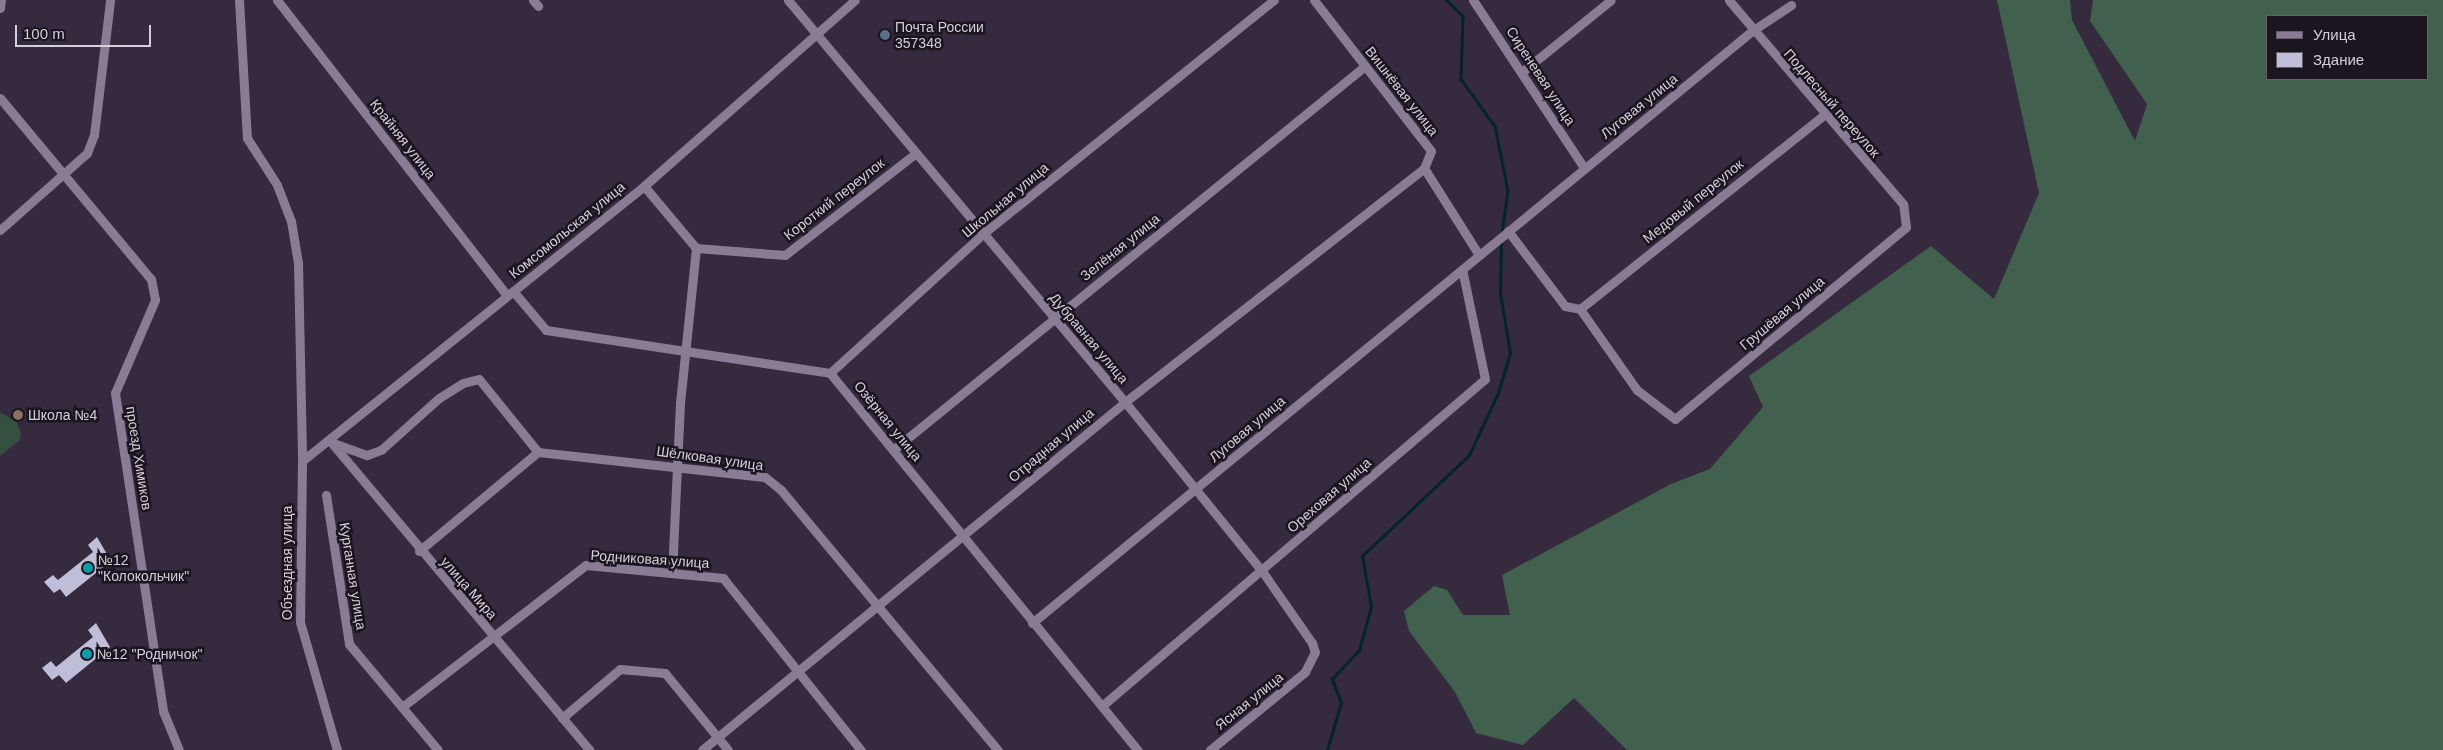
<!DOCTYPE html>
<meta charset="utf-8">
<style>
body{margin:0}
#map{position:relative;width:2443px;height:750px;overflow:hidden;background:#352a3e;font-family:Helvetica,sans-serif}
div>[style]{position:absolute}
.green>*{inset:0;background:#354f41}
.forest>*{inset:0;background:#41604e}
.stream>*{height:2.5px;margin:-1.25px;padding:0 1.25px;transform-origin:1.25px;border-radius:1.25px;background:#042427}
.building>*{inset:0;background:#c0bdd8}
.minor>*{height:9px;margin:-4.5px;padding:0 4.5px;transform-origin:4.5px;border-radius:4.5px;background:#897c94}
.dots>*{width:14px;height:14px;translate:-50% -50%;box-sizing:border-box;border:2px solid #1a151e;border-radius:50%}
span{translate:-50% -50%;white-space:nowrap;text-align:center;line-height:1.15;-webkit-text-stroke:5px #1a151e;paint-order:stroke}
.poi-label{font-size:14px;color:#d5cedb}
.left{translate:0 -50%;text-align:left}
.street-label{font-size:14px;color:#d5cedb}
.legend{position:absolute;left:2266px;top:15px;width:162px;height:65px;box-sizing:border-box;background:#1a151e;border:1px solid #655f6a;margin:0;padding:6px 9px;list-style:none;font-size:15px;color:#d5cedb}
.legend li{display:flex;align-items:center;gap:10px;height:25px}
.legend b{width:25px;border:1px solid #655f6a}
.scale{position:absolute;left:15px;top:25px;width:136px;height:22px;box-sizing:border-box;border:2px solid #d5cedb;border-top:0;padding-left:6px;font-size:15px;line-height:18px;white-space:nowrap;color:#d5cedb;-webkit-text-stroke:4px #1a151e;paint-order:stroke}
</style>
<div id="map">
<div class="green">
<div style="clip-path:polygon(0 412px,17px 422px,21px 433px,20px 440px,0 456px)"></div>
</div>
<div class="forest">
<div style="clip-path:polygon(evenodd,1997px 0,2070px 0,2072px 20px,2135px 141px,2147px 104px,2090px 21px,2093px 0,2443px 0,2443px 750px,1627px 750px,1574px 698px,1523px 745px,1476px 733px,1455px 692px,1409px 631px,1404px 611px,1434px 586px,1447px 590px,1463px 615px,1510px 615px,1502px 575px,1671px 484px,1710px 469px,1763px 407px,1749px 376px,1931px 246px,1994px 299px,2039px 193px,1997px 0,2267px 16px,2427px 16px,2427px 79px,2267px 79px,2267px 16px)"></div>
</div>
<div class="stream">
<div style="left:1447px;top:0;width:23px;rotate:45deg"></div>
<div style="left:1463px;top:16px;width:63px;rotate:91.8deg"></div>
<div style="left:1461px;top:79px;width:58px;rotate:54.1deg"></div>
<div style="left:1495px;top:126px;width:66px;rotate:78.7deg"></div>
<div style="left:1508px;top:191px;width:42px;rotate:98.1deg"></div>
<div style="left:1327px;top:750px;width:49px;rotate:-73.4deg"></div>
<div style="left:1341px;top:703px;width:26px;rotate:-111deg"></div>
<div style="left:1332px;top:679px;width:40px;rotate:-47deg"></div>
<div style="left:1359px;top:650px;width:45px;rotate:-74.4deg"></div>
<div style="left:1371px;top:607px;width:52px;rotate:-100deg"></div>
<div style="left:1362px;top:556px;width:147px;rotate:-43.3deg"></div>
<div style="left:1469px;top:455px;width:68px;rotate:-64.9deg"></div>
<div style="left:1498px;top:393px;width:42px;rotate:-73.3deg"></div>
<div style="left:1510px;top:353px;width:60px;rotate:-99.6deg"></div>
<div style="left:1500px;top:294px;width:53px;rotate:-88.9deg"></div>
</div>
<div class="building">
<div style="clip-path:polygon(97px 537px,111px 561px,66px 597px,60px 589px,54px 593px,44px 582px,53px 575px,58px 580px,93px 552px,88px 545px)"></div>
<div style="clip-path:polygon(96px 623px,110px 647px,66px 683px,59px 675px,52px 680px,42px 668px,51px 661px,56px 667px,93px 637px,88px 630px)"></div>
</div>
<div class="minor">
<div style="left:239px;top:0;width:138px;rotate:86.7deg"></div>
<div style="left:247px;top:138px;width:56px;rotate:57.4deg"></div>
<div style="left:277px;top:185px;width:39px;rotate:69deg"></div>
<div style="left:291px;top:221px;width:43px;rotate:80.5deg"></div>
<div style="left:298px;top:263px;width:198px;rotate:88.8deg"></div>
<div style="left:302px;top:461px;width:439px;rotate:-38.8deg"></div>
<div style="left:644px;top:186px;width:281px;rotate:-41.4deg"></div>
<div style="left:277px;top:0;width:374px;rotate:52.1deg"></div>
<div style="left:533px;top:0;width:8px;rotate:50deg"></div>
<div style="left:788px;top:0;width:525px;rotate:50.03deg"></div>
<div style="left:1125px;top:402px;width:218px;rotate:51deg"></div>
<div style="left:1262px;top:571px;width:88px;rotate:55.2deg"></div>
<div style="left:1312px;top:643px;width:9px;rotate:72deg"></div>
<div style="left:1315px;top:652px;width:22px;rotate:117deg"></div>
<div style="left:1305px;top:672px;width:123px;rotate:140.6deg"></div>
<div style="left:1314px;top:0;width:191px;rotate:52.2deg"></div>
<div style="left:1431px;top:151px;width:18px;rotate:112deg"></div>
<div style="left:1424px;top:168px;width:103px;rotate:57.7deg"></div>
<div style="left:1473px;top:0;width:201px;rotate:56.5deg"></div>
<div style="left:0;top:8px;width:8px;rotate:-83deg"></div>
<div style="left:1522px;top:72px;width:114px;rotate:-39deg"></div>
<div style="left:0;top:98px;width:236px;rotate:50.2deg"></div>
<div style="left:151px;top:279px;width:21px;rotate:79deg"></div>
<div style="left:155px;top:300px;width:101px;rotate:113.3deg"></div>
<div style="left:115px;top:393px;width:322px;rotate:81.4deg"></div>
<div style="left:163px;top:711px;width:42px;rotate:67.7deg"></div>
<div style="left:644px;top:186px;width:81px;rotate:50deg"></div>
<div style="left:696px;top:248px;width:89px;rotate:4.5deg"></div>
<div style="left:785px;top:255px;width:166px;rotate:-37.9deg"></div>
<div style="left:0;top:230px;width:116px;rotate:-41.5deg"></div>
<div style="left:87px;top:153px;width:19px;rotate:-69deg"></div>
<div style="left:94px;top:135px;width:136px;rotate:-83.2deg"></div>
<div style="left:1508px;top:231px;width:94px;rotate:52.8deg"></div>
<div style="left:1565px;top:306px;width:15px;rotate:11deg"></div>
<div style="left:1580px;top:309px;width:99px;rotate:54.9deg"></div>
<div style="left:1637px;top:390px;width:48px;rotate:37.3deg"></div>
<div style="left:1675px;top:419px;width:300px;rotate:-39.7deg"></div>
<div style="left:1906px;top:227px;width:23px;rotate:-97deg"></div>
<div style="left:1903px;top:204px;width:268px;rotate:-130.5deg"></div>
<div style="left:513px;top:291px;width:51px;rotate:49.8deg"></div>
<div style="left:546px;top:330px;width:287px;rotate:8.6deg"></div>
<div style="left:830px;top:373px;width:487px;rotate:50.8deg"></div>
<div style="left:1580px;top:309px;width:312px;rotate:-38.5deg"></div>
<div style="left:830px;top:373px;width:208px;rotate:-42.3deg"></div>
<div style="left:984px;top:233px;width:372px;rotate:-38.8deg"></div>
<div style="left:331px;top:442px;width:402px;rotate:50deg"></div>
<div style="left:336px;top:444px;width:33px;rotate:20deg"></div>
<div style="left:367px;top:455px;width:15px;rotate:-20deg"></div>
<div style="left:381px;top:450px;width:78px;rotate:-41.9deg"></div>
<div style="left:439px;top:398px;width:28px;rotate:-32deg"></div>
<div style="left:463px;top:383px;width:16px;rotate:-14deg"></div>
<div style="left:479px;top:379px;width:94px;rotate:51.1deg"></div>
<div style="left:893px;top:450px;width:608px;rotate:-39.13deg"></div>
<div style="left:302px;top:461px;width:161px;rotate:90.7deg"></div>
<div style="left:300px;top:622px;width:133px;rotate:73.9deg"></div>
<div style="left:326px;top:495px;width:151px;rotate:81.2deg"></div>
<div style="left:349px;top:644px;width:138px;rotate:50deg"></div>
<div style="left:419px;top:551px;width:155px;rotate:-39.8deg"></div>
<div style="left:538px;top:452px;width:228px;rotate:6.3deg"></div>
<div style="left:765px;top:477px;width:21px;rotate:39deg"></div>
<div style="left:781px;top:490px;width:339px;rotate:50.2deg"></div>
<div style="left:672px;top:573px;width:170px;rotate:-87.3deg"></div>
<div style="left:680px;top:403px;width:156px;rotate:-84.1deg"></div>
<div style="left:1032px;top:623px;width:932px;rotate:-39.43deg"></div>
<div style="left:1752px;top:31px;width:47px;rotate:-33.7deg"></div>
<div style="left:1103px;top:705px;width:502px;rotate:-40.48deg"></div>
<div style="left:1485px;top:379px;width:112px;rotate:-101.8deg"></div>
<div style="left:402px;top:707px;width:232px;rotate:-37.7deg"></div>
<div style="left:586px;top:565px;width:138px;rotate:5.4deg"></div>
<div style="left:723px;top:578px;width:221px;rotate:51.3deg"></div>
<div style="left:562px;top:718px;width:76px;rotate:-40.2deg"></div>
<div style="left:620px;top:669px;width:45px;rotate:5.1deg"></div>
<div style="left:665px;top:673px;width:99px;rotate:50.7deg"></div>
<div style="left:702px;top:750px;width:548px;rotate:-39.44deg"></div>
<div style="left:1125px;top:402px;width:380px;rotate:-38deg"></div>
</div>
<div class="dots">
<div style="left:885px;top:35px;background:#5c6f8a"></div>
<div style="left:18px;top:415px;background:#8d6e63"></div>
<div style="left:88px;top:568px;background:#0f9aa8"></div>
<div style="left:87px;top:654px;background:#0f9aa8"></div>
</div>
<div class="poi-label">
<span class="left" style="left:895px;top:35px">Почта России<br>357348</span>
<span class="left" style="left:28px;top:415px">Школа №4</span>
<span class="left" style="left:98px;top:568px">№12<br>"Колокольчик"</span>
<span class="left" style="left:97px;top:654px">№12 "Родничок"</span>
</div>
<div class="street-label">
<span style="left:1541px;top:76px;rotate:57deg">Сиреневая улица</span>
<span style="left:1402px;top:91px;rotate:52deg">Вишнёвая улица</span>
<span style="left:1832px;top:103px;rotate:49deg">Подлесный переулок</span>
<span style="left:1639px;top:106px;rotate:-39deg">Луговая улица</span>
<span style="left:403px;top:139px;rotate:52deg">Крайняя улица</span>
<span style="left:834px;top:199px;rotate:-38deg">Короткий переулок</span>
<span style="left:1005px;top:200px;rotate:-40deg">Школьная улица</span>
<span style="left:1693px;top:201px;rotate:-39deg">Медовый переулок</span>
<span style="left:567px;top:230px;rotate:-39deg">Комсомольская улица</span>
<span style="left:1120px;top:247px;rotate:-39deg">Зелёная улица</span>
<span style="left:1782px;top:313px;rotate:-40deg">Грушёвая улица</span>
<span style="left:1089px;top:338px;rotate:50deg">Дубравная улица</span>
<span style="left:888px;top:421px;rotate:51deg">Озёрная улица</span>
<span style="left:1247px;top:429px;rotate:-40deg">Луговая улица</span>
<span style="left:1051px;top:445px;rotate:-40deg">Отрадная улица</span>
<span style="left:139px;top:458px;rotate:81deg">проезд Химиков</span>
<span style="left:710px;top:458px;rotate:8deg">Шёлковая улица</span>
<span style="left:1329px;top:495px;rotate:-41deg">Ореховая улица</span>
<span style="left:650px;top:559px;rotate:4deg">Родниковая улица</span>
<span style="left:287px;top:563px;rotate:-90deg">Объездная улица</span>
<span style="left:353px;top:576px;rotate:81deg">Курганная улица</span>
<span style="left:469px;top:588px;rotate:49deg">улица Мира</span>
<span style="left:1249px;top:701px;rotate:-39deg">Ясная улица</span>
</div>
<ul class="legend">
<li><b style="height:6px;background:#897c94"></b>Улица</li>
<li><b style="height:14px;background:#c0bdd8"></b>Здание</li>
</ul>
<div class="scale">100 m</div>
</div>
